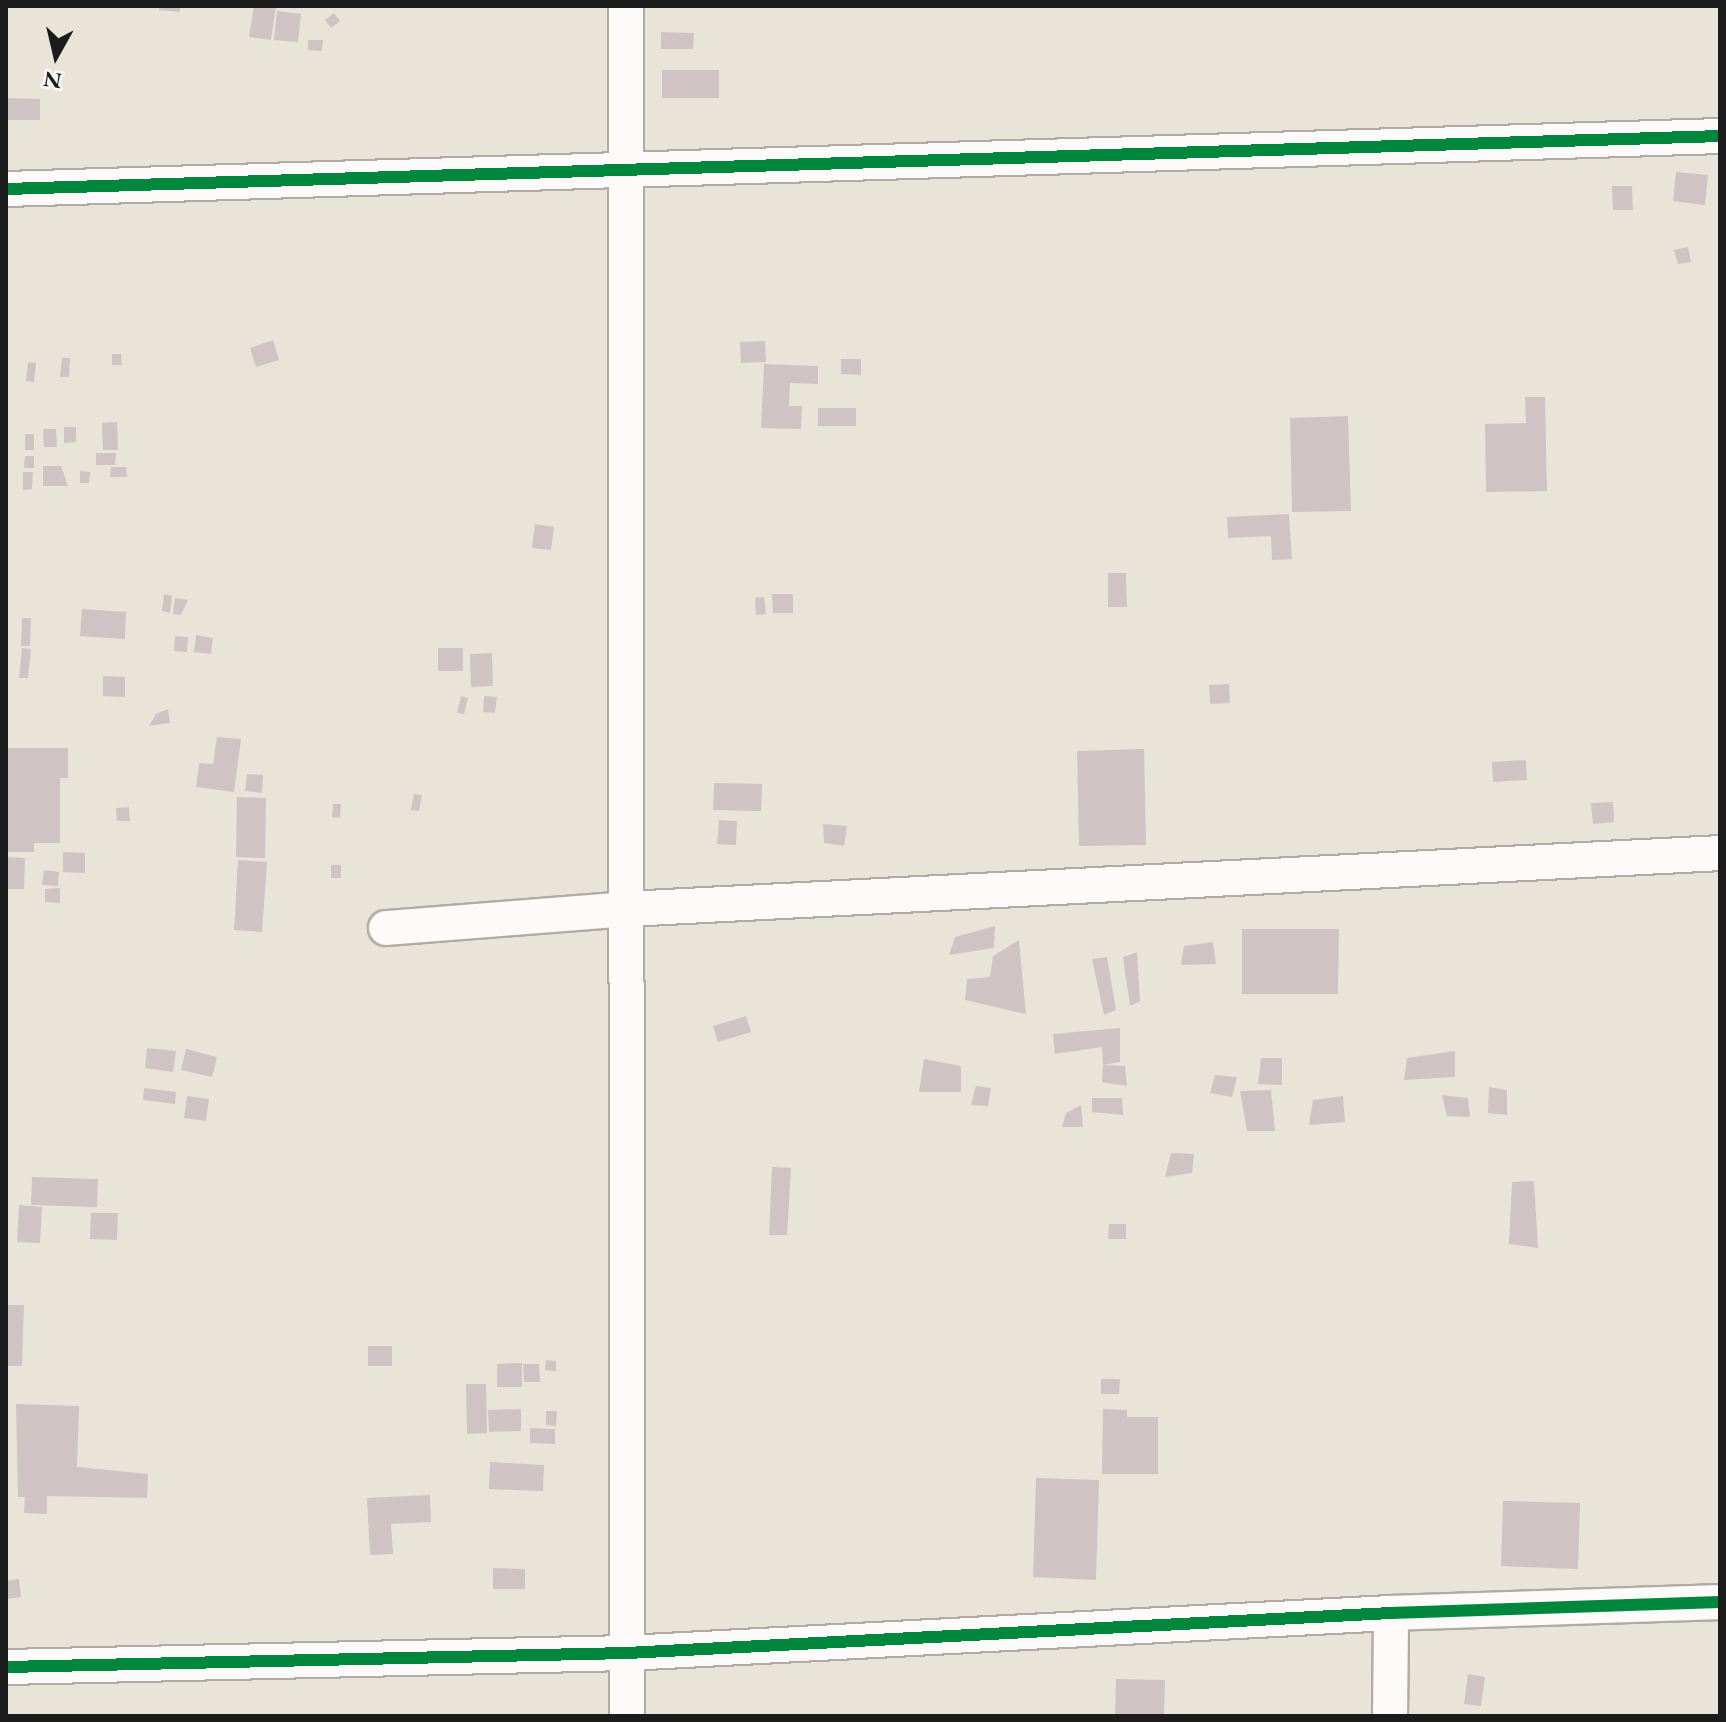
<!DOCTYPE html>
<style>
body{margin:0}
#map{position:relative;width:1726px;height:1722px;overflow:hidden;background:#e9e4d8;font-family:"EB Garamond",serif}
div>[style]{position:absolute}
.building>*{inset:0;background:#cfc4c3}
.roads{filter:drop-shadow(2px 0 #b0aca5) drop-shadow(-2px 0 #b0aca5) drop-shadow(0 2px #b0aca5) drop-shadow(0 -2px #b0aca5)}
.minor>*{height:34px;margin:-17px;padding:0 17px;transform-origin:17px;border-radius:17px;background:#fcfbf9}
.cycleway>*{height:12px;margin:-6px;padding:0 6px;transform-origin:6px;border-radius:6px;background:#00873e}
span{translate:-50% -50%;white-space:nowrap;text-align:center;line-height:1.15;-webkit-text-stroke:6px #f6f6f2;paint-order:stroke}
.frame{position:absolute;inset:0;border:8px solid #1c1c1c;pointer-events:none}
.north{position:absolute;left:16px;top:16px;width:80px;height:80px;-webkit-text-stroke:6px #f6f6f2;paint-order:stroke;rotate:188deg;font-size:22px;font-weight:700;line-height:32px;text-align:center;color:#1c1c1c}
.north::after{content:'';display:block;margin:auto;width:28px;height:36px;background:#1c1c1c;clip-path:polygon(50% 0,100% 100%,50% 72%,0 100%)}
</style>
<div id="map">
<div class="building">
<div style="clip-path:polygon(160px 6px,180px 6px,180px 12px,159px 10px)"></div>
<div style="clip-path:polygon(254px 6px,276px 6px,271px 40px,249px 37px)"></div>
<div style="clip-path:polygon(277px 11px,301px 14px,298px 42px,274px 40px)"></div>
<div style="clip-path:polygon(334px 13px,340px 21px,331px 28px,325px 20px)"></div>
<div style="clip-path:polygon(661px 32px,694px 33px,693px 49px,661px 49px)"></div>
<div style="clip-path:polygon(308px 40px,323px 40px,322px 51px,308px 50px)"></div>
<div style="clip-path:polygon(662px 70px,719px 70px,719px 98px,662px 98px)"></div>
<div style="clip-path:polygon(6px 98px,40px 99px,40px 120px,6px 120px)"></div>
<div style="clip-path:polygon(1676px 172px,1708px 175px,1705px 205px,1673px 201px)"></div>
<div style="clip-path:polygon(1612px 186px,1632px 186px,1633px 210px,1613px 210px)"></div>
<div style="clip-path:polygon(1688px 247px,1691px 262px,1678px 264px,1674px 250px)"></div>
<div style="clip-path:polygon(273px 340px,279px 360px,256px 367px,250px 348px)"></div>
<div style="clip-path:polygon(765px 341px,766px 362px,741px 363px,740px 342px)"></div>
<div style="clip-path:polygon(112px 354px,121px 354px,122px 365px,112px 365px)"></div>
<div style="clip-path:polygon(62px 358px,70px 358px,69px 377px,60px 377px)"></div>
<div style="clip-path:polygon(841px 359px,861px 359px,861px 375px,841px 374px)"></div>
<div style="clip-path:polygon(28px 362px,36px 363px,34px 382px,26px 381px)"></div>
<div style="clip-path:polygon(764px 364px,818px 366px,818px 384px,790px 383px,789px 406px,802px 406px,801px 429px,761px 428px)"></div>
<div style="clip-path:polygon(1525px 397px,1545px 397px,1547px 491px,1486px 492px,1485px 424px,1526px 423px)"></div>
<div style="clip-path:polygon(818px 408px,856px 408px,856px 426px,818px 426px)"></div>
<div style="clip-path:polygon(1348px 416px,1351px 511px,1292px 512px,1290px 418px)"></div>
<div style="clip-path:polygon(117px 422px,118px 450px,103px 450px,102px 423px)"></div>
<div style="clip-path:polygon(64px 427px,76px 427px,76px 442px,64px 443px)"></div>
<div style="clip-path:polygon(43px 429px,56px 429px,57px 447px,44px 447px)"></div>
<div style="clip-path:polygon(25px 434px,34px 434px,34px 450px,25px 450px)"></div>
<div style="clip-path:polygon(96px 453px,116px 453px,115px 465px,96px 465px)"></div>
<div style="clip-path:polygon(25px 456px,34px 456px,34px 468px,24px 468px)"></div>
<div style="clip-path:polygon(43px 466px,61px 466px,68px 486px,43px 486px)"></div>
<div style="clip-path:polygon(111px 467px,126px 467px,127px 477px,110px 477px)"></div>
<div style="clip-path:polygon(80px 471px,90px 472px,89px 483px,80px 483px)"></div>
<div style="clip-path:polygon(23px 472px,33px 472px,32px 489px,23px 490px)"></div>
<div style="clip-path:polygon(1289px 514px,1292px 559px,1272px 560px,1271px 536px,1228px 538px,1227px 517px)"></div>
<div style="clip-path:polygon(535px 524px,554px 527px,551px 550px,532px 548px)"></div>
<div style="clip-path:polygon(1108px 573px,1126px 573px,1127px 607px,1108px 607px)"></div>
<div style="clip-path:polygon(164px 594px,172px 596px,170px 613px,162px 611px)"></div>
<div style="clip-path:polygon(772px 594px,793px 594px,793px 613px,773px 613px)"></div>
<div style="clip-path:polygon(764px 597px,766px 614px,756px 615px,755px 598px)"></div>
<div style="clip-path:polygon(175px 598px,188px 600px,181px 615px,173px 614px)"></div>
<div style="clip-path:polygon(82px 609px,126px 612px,125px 639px,80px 636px)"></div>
<div style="clip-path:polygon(22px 618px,31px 618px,30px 646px,21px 646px)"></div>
<div style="clip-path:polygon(196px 635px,213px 638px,211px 654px,194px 652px)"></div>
<div style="clip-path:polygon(175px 636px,188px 637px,187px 652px,174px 651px)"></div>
<div style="clip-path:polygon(22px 648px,31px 649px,28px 678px,19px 678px)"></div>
<div style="clip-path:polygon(438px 648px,463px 648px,463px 671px,438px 671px)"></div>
<div style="clip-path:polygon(492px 653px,493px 686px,471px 687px,470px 654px)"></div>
<div style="clip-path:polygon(103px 676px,125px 677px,125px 697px,103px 696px)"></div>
<div style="clip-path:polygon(1229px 684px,1230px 703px,1210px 704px,1209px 685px)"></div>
<div style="clip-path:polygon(461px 696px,468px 698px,464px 714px,457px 713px)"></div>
<div style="clip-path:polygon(484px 696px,497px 697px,495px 713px,483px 712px)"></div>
<div style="clip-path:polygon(168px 709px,170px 723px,149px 726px,156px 714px)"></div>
<div style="clip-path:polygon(217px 737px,241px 739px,234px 792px,196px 787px,199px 763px,213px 764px)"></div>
<div style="clip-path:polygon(6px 748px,68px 748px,68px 778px,60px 778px,60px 843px,34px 843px,34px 852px,6px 852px)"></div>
<div style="clip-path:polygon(1144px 749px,1146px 845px,1079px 846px,1077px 751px)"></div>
<div style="clip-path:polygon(1526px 760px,1527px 780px,1493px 782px,1492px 762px)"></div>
<div style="clip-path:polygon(247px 774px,263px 775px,262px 793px,245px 791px)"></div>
<div style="clip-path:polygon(714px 783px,762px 784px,761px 811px,713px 810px)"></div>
<div style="clip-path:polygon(414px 794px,422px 795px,419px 811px,411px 810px)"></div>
<div style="clip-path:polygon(237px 797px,266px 798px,265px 858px,236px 857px)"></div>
<div style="clip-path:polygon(1613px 802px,1614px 822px,1593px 824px,1591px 803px)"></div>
<div style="clip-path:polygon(333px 804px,341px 804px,340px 818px,332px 817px)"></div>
<div style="clip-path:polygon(129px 807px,130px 821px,117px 821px,116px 808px)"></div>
<div style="clip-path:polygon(719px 820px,737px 821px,736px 845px,717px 844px)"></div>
<div style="clip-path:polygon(823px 824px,847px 826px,844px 846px,824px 843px)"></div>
<div style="clip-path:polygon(63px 852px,85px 853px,85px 873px,63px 872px)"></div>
<div style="clip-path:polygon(6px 857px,25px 858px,24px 889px,6px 889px)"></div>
<div style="clip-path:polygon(238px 860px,267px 862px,262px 932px,234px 930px)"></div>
<div style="clip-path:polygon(331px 865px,341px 865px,341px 878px,331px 878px)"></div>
<div style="clip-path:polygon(44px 870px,59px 872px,58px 886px,42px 885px)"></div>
<div style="clip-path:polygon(60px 888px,60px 903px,45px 902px,45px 889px)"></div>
<div style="clip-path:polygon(995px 926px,994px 948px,949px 955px,955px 937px)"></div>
<div style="clip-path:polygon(1242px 929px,1339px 929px,1338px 994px,1242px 994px)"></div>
<div style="clip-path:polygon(1019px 940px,1026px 1014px,965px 1000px,967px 979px,990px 977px,993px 956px)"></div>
<div style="clip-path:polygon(1213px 942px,1216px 964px,1181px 965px,1184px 946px)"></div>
<div style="clip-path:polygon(1137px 952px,1140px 1001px,1130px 1006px,1123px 957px)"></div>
<div style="clip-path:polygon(1107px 957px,1116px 1010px,1104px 1015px,1092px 959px)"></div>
<div style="clip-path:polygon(746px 1016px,751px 1032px,718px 1042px,713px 1026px)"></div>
<div style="clip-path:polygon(1120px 1028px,1120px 1062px,1103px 1065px,1102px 1047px,1055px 1054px,1053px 1034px)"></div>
<div style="clip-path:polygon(147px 1048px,176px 1051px,173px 1072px,145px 1068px)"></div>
<div style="clip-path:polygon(186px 1049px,217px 1057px,212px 1077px,181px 1070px)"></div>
<div style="clip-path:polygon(1455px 1051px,1455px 1077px,1404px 1080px,1407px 1058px)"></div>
<div style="clip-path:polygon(1261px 1058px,1282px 1058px,1282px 1085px,1258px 1084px)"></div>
<div style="clip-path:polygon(924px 1059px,961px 1066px,961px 1092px,919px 1092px)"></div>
<div style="clip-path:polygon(1103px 1065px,1125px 1066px,1127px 1086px,1102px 1082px)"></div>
<div style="clip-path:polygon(1215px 1075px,1237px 1077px,1232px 1097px,1210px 1093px)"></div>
<div style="clip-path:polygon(976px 1086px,991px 1088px,988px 1106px,971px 1105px)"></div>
<div style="clip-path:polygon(1489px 1087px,1507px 1090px,1507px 1115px,1488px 1113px)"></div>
<div style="clip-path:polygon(144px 1088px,176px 1092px,175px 1104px,143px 1100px)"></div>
<div style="clip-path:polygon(1271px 1090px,1275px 1131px,1247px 1131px,1240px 1091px)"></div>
<div style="clip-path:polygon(1442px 1095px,1468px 1098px,1470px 1117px,1447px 1116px)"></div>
<div style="clip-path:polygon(187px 1096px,209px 1099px,206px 1121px,184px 1118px)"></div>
<div style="clip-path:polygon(1343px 1096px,1345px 1122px,1309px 1125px,1313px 1100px)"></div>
<div style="clip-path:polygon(1092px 1098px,1122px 1098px,1123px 1115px,1092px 1112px)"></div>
<div style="clip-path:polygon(1081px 1105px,1083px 1127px,1062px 1127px,1066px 1113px)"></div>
<div style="clip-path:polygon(1171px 1153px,1194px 1154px,1192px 1173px,1165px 1177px)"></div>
<div style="clip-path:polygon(772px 1167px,791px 1168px,787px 1235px,769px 1235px)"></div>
<div style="clip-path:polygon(32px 1177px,98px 1179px,97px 1207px,31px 1205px)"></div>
<div style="clip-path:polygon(1534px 1181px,1538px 1248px,1509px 1244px,1512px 1182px)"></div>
<div style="clip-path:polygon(19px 1205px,42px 1207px,40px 1243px,17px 1242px)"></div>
<div style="clip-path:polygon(91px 1213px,118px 1213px,117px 1240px,90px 1239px)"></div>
<div style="clip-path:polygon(1109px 1224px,1126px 1224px,1126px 1239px,1108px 1239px)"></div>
<div style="clip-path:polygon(6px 1305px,24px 1305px,22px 1366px,6px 1366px)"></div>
<div style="clip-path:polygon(368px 1346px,392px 1346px,392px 1366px,368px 1366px)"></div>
<div style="clip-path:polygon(546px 1360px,556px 1361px,556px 1371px,545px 1370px)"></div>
<div style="clip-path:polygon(522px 1363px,522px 1387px,497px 1387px,497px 1364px)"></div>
<div style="clip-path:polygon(523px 1364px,539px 1364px,540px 1382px,524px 1382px)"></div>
<div style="clip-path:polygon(1101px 1379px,1120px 1379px,1119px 1394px,1101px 1394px)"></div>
<div style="clip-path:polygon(466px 1384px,486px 1384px,487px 1433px,467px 1434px)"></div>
<div style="clip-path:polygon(16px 1404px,79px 1406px,77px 1467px,148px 1474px,147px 1498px,47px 1496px,47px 1514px,24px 1513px,25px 1497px,18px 1497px)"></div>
<div style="clip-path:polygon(521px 1409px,521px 1431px,489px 1432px,488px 1410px)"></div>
<div style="clip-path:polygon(1103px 1409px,1127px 1410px,1127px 1417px,1158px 1417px,1158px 1474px,1102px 1474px)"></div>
<div style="clip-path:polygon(546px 1411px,557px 1411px,556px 1426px,546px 1425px)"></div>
<div style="clip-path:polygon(530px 1428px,555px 1429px,555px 1444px,530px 1443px)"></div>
<div style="clip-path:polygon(490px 1462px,544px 1465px,543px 1491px,489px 1489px)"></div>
<div style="clip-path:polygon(1036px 1478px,1099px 1480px,1096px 1580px,1033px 1577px)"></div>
<div style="clip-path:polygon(430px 1495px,431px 1522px,391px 1524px,393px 1554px,370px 1555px,367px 1498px)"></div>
<div style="clip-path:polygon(1503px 1501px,1580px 1503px,1578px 1569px,1501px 1566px)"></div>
<div style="clip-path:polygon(493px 1568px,525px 1569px,525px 1589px,493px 1589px)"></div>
<div style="clip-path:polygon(19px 1579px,21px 1597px,6px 1599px,6px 1581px)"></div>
<div style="clip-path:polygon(1468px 1674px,1485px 1677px,1481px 1706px,1464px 1704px)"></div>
<div style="clip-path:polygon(1116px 1679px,1165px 1680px,1164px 1716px,1115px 1716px)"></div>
</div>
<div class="roads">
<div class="minor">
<div style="left:626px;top:6px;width:1710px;rotate:89.97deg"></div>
<div style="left:6px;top:189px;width:1715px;rotate:-1.77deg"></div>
<div style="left:386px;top:928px;width:242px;rotate:-4.5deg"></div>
<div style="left:627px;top:909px;width:1094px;rotate:-2.93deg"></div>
<div style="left:6px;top:1667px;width:621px;rotate:-1.29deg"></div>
<div style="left:627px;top:1653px;width:765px;rotate:-3deg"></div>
<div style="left:1391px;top:1613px;width:329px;rotate:-1.9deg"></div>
<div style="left:1390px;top:1716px;width:103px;rotate:-89.4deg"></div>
</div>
</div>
<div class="cycleway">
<div style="left:6px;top:189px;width:1715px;rotate:-1.77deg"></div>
<div style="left:6px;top:1667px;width:621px;rotate:-1.29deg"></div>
<div style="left:627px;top:1653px;width:765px;rotate:-3deg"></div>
<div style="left:1391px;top:1613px;width:329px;rotate:-1.9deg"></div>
</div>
<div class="frame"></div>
<div class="north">N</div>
</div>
